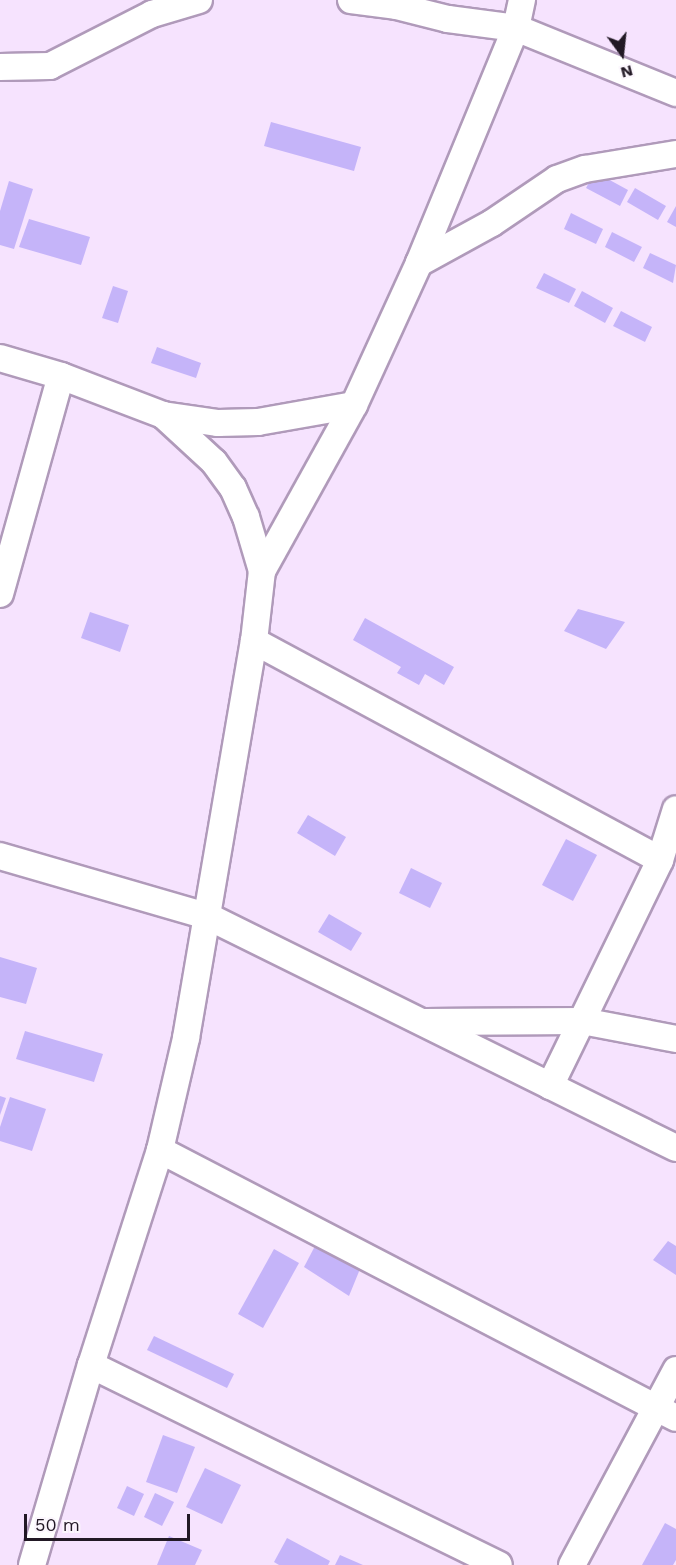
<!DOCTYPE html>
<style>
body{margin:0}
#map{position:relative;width:676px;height:1565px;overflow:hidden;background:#f6e3fe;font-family:"Work Sans",sans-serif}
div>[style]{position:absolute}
.building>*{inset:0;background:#c5b4f9}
.roads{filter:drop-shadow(2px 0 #b09aba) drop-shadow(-2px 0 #b09aba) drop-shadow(0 2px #b09aba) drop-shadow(0 -2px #b09aba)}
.street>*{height:26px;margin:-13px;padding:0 13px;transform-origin:13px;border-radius:13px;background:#fff}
span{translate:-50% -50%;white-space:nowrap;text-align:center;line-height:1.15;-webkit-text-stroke:6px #fbf6fd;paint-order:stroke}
.north{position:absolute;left:592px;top:24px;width:60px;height:60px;-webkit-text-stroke:4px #fbf6fd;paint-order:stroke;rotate:165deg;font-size:16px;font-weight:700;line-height:24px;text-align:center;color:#221925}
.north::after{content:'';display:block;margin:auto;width:21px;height:27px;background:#221925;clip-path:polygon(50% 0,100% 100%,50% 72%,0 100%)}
.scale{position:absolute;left:24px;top:1514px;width:166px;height:27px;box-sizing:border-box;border:3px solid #221925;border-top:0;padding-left:8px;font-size:18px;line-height:21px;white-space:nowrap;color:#221925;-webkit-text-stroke:4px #fbf6fd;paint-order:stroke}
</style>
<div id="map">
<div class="building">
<div style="clip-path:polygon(271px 122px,361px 147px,354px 171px,264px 146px)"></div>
<div style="clip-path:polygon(595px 172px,628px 190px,620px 206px,586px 188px)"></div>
<div style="clip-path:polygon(9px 181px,33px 189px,14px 249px,0 245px,0 211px)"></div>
<div style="clip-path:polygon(635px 188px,666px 206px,658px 220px,627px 202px)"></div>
<div style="clip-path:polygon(676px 206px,676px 227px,667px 222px)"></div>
<div style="clip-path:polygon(571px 213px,603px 229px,596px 244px,564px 229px)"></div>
<div style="clip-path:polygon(29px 219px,90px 237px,81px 265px,19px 247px)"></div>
<div style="clip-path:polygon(612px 232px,642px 247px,634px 262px,605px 247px)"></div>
<div style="clip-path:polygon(650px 253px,676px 265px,673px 283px,643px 268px)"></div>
<div style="clip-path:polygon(544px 273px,576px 289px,569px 303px,536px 288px)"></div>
<div style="clip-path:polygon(113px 286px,128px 291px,118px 323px,102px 318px)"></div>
<div style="clip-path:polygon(582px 291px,613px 308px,605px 323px,574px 306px)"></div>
<div style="clip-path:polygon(621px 311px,652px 327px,645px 342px,613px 326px)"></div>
<div style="clip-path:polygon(157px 347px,201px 363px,196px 378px,151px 363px)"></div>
<div style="clip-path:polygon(578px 609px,625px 622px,606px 649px,564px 631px)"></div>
<div style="clip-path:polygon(90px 612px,129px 625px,120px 652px,81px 638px)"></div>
<div style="clip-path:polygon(365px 618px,454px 667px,444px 685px,425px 674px,419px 685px,397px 673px,401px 667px,353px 640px)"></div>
<div style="clip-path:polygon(308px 815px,346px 837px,335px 856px,297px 833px)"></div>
<div style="clip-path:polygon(566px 839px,597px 855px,573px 901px,542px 885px)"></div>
<div style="clip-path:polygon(411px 868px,442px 883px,430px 908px,399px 893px)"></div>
<div style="clip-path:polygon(329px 914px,362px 933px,351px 951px,318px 932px)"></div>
<div style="clip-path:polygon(0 957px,37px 968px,26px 1004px,0 997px)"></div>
<div style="clip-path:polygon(25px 1031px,103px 1054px,94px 1082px,16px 1059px)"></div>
<div style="clip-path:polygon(0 1096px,6px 1098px,0 1115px)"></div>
<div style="clip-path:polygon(10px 1097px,46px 1109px,32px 1151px,0 1141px,0 1127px)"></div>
<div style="clip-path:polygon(668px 1241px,676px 1246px,676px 1275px,653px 1260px)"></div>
<div style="clip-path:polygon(315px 1246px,360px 1269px,349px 1296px,304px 1267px)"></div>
<div style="clip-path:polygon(274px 1249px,299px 1263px,263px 1328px,238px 1314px)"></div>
<div style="clip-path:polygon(154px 1336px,234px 1374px,227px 1388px,147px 1350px)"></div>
<div style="clip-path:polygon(163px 1435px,195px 1447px,177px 1493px,146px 1482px)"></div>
<div style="clip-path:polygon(205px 1468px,241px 1485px,222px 1524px,186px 1507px)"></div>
<div style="clip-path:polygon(127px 1486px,144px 1494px,134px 1516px,117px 1508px)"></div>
<div style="clip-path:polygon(155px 1493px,174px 1502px,162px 1526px,144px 1517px)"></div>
<div style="clip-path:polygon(665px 1523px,676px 1529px,676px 1560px,673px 1565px,642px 1565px)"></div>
<div style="clip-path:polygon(169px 1536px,202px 1550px,195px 1565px,157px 1565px)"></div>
<div style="clip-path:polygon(287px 1538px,330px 1561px,328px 1565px,279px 1565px,274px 1562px)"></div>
<div style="clip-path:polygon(340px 1555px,363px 1565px,335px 1565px)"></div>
</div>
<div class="roads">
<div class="street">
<div style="left:351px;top:0;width:45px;rotate:7.6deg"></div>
<div style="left:396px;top:6px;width:54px;rotate:14deg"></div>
<div style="left:448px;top:19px;width:69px;rotate:7.5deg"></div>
<div style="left:516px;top:28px;width:173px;rotate:22.1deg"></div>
<div style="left:0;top:67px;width:50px;rotate:-1.1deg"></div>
<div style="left:50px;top:66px;width:114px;rotate:-27deg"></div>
<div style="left:152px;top:14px;width:49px;rotate:-16.6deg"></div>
<div style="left:419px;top:263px;width:83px;rotate:-28.7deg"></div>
<div style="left:492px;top:223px;width:78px;rotate:-34.1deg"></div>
<div style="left:557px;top:179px;width:30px;rotate:-20deg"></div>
<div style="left:585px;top:169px;width:92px;rotate:-9.4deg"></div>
<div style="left:0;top:358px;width:64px;rotate:16.4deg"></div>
<div style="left:61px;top:376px;width:109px;rotate:20.9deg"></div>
<div style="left:163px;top:415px;width:56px;rotate:8.3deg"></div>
<div style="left:218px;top:423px;width:40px;rotate:-1.4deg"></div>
<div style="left:258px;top:422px;width:97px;rotate:-10deg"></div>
<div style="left:163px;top:415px;width:69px;rotate:42.7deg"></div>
<div style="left:214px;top:462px;width:32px;rotate:54deg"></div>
<div style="left:233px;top:488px;width:32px;rotate:66deg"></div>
<div style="left:246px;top:517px;width:56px;rotate:73.5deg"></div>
<div style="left:0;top:594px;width:226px;rotate:-74.4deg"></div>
<div style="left:254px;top:641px;width:461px;rotate:28.3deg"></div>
<div style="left:0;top:856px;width:216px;rotate:16.2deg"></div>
<div style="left:207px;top:916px;width:523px;rotate:26.32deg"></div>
<div style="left:424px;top:1022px;width:158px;rotate:-0.4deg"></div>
<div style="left:582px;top:1021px;width:96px;rotate:10.8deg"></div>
<div style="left:550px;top:1086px;width:251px;rotate:-64deg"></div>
<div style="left:660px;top:860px;width:53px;rotate:-72.6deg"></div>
<div style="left:160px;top:1150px;width:581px;rotate:27.45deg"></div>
<div style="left:91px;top:1365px;width:454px;rotate:26.1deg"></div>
<div style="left:32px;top:1565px;width:209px;rotate:-73.6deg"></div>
<div style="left:91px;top:1365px;width:226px;rotate:-72.2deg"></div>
<div style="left:160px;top:1150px;width:115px;rotate:-76.9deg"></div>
<div style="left:186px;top:1038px;width:403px;rotate:-80.3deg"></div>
<div style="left:254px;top:641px;width:70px;rotate:-83.5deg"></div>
<div style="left:262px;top:571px;width:190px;rotate:-61deg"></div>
<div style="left:354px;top:405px;width:156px;rotate:-65.4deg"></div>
<div style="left:419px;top:263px;width:254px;rotate:-67.6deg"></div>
<div style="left:516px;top:28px;width:29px;rotate:-78deg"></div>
<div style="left:572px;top:1565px;width:221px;rotate:-61.9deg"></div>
</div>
</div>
<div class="north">N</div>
<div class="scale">50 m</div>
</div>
